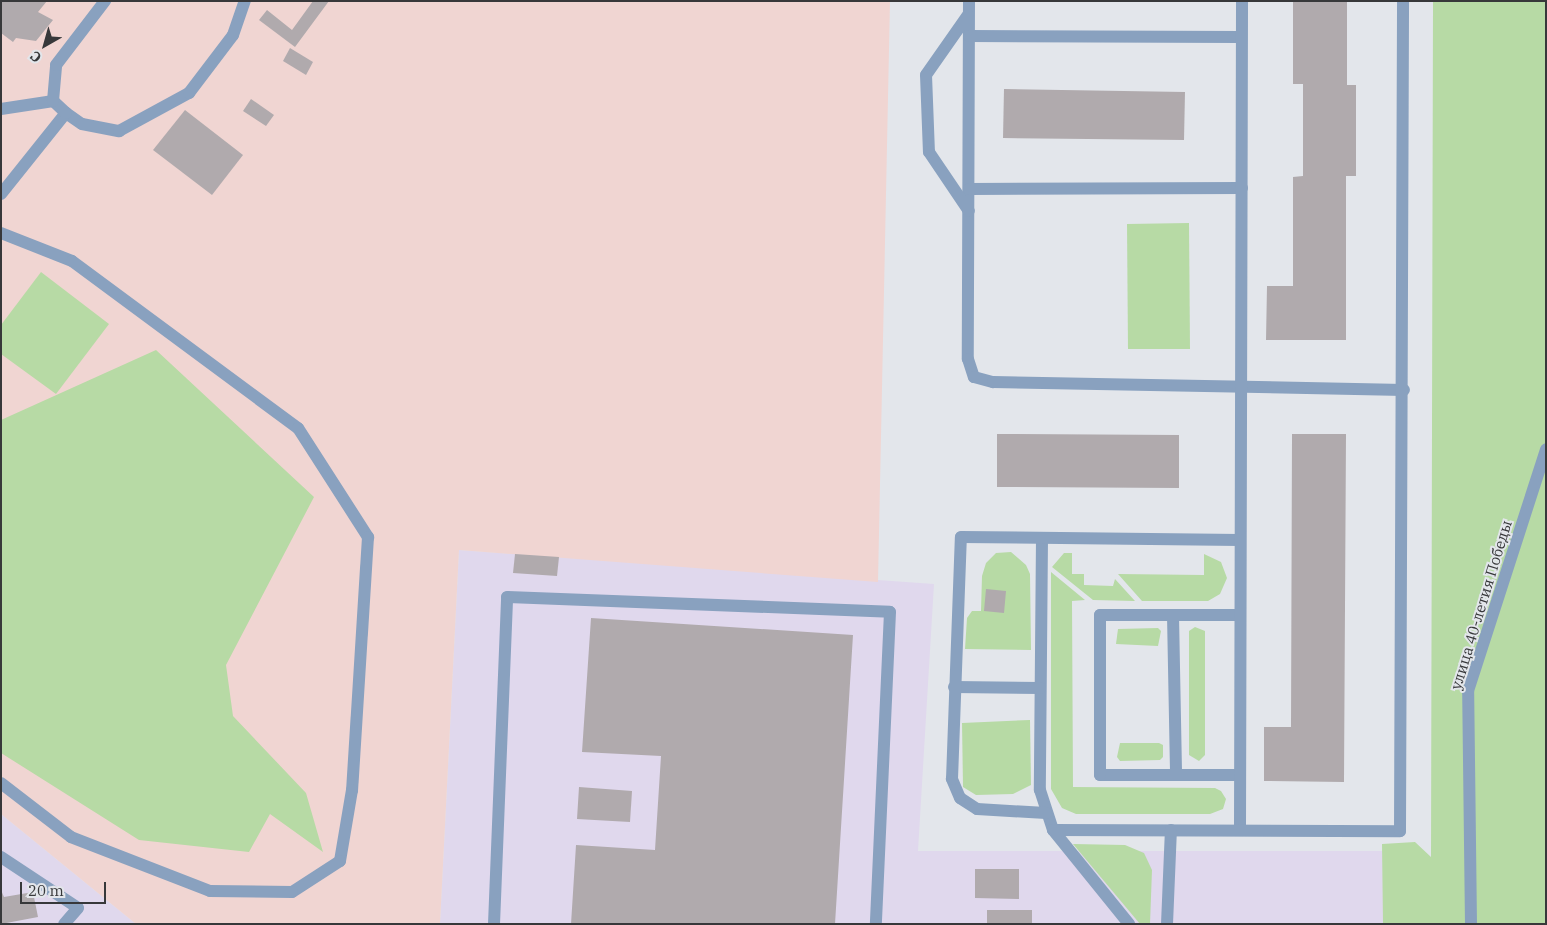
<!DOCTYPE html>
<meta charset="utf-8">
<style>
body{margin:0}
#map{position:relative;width:1547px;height:925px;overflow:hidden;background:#e3e6eb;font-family:"IBM Plex Serif",serif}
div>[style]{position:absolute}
.commercial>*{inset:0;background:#e0d8ed}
.education>*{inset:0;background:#f0d5d2}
.green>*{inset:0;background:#b7daa5}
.building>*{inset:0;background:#b0aaad}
.minor>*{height:12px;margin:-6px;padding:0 6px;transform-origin:6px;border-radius:6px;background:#89a1bf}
span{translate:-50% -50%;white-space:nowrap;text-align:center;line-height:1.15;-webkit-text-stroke:4px #e3e6eb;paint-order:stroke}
.street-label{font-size:15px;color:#37383a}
.frame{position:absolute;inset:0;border:2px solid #37383a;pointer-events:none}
.north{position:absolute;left:20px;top:20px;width:50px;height:50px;-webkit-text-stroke:4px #e3e6eb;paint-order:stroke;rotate:218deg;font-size:14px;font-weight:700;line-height:20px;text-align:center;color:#37383a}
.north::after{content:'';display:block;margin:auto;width:18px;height:22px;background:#37383a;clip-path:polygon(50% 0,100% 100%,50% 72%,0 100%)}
.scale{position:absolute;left:20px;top:882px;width:86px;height:22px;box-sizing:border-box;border:2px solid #37383a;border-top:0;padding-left:6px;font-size:15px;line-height:18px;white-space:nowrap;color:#37383a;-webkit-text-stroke:4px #e3e6eb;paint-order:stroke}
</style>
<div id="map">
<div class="commercial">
<div style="clip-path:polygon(459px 550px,934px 584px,918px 851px,1425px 851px,1427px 924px,440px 924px)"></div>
<div style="clip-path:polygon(1px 814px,136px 924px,1px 924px)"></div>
</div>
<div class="education">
<div style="clip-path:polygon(1px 1px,890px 1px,878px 582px,459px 550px,440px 924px,136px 924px,1px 814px)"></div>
</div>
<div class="green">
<div style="clip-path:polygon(1433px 1px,1546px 1px,1546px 924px,1383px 924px,1382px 844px,1415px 842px,1431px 857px)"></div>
<div style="clip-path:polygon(1189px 223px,1190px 349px,1128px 349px,1127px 224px)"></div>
<div style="clip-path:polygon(41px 272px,109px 324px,56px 394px,1px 354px,1px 325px)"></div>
<div style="clip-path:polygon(156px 350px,314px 497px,226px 665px,233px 716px,306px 793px,323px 852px,270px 814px,249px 852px,139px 840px,1px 753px,1px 420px)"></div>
<div style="clip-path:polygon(1011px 552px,1026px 565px,1030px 574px,1031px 650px,965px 649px,967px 618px,972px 611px,981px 611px,982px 576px,986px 563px,996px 553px)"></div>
<div style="clip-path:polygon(1064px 553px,1072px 553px,1072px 574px,1084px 574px,1084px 585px,1113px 586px,1115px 579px,1135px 601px,1093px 600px,1052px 567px)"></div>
<div style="clip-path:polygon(1204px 554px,1221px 562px,1227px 578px,1220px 594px,1208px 601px,1142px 601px,1118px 574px,1204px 575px)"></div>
<div style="clip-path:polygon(1051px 572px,1085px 600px,1072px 601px,1073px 787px,1215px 788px,1221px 791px,1226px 799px,1223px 809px,1210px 814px,1076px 814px,1062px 808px,1051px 789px)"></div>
<div style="clip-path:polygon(1195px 627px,1205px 631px,1205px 755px,1199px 761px,1189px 755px,1189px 631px)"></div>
<div style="clip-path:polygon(1158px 628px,1161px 631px,1158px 646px,1116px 644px,1118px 629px)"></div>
<div style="clip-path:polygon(1030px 720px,1031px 785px,1013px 794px,976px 795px,963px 787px,962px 723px)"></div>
<div style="clip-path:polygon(1120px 743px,1159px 743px,1163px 745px,1163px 757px,1160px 760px,1120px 761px,1117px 757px)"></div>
<div style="clip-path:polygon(1073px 844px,1125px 845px,1144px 853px,1152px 870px,1150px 924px,1140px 924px)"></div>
</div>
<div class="building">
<div style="clip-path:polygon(1px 1px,47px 1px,38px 12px,53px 20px,36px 41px,16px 38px,13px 42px,1px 33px)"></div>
<div style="clip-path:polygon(313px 1px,329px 1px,295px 47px,259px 20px,267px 10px,292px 30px)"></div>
<div style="clip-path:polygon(1293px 1px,1347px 1px,1347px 85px,1356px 85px,1356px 176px,1346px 176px,1346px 340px,1266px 340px,1267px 286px,1293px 286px,1293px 177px,1303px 176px,1303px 84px,1293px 84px)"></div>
<div style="clip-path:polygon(290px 48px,313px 62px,306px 75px,283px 61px)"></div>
<div style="clip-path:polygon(1004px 89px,1185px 92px,1184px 140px,1003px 138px)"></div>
<div style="clip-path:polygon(251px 99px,274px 115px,266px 126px,243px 111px)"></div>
<div style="clip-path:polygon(185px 110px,243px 155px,212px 195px,153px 150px)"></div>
<div style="clip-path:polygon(997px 434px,1179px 435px,1179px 488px,997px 487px)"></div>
<div style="clip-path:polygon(1292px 434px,1346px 434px,1344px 782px,1264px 781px,1264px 727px,1291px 727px)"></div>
<div style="clip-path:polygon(515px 554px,559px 557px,557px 576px,513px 573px)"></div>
<div style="clip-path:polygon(986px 589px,1006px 591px,1004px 613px,984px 611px)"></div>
<div style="clip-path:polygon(591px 618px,853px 635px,835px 924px,571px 924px,576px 845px,655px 850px,661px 756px,582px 752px)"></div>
<div style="clip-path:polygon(579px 787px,632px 791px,630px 822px,577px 819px)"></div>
<div style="clip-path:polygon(975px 869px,1019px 869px,1019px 899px,975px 898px)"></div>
<div style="clip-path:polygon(1px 890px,4px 897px,33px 892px,38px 917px,1px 924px)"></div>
<div style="clip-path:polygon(987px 910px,1032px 910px,1032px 924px,987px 924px)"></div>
</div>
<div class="minor">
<div style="left:969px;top:1px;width:358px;rotate:90.2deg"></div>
<div style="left:968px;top:359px;width:19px;rotate:72deg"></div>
<div style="left:974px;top:377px;width:20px;rotate:15deg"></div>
<div style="left:993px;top:382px;width:411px;rotate:1.1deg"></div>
<div style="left:968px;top:15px;width:73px;rotate:125deg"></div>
<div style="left:926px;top:75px;width:77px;rotate:87.8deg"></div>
<div style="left:929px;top:152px;width:71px;rotate:55.9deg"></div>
<div style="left:969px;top:36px;width:272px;rotate:0.2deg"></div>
<div style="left:1px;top:109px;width:53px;rotate:-8.7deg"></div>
<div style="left:66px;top:113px;width:19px;rotate:35deg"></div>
<div style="left:82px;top:124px;width:38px;rotate:11deg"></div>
<div style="left:119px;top:131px;width:80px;rotate:-28.5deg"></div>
<div style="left:189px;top:93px;width:73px;rotate:-52.8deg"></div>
<div style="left:233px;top:35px;width:36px;rotate:-71deg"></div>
<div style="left:969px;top:189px;width:273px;rotate:-0.2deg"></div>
<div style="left:1px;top:194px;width:104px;rotate:-51.3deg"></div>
<div style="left:66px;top:113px;width:18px;rotate:-137deg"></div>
<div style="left:53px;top:101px;width:36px;rotate:-85deg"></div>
<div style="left:56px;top:65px;width:81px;rotate:-52.6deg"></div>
<div style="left:1px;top:233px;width:76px;rotate:21.5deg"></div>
<div style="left:72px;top:261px;width:281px;rotate:36.5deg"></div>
<div style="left:298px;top:428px;width:130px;rotate:57.3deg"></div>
<div style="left:368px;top:537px;width:254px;rotate:93.6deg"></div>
<div style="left:352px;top:790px;width:72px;rotate:99.6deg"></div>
<div style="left:340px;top:861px;width:57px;rotate:147.1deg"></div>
<div style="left:292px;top:892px;width:82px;rotate:-179.3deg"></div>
<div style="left:210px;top:891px;width:149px;rotate:-158.8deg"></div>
<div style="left:71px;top:837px;width:88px;rotate:-142.4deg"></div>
<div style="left:1042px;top:538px;width:252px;rotate:90.5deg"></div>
<div style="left:1040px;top:790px;width:42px;rotate:72deg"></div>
<div style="left:1053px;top:830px;width:121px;rotate:51deg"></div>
<div style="left:1173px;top:615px;width:160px;rotate:88.9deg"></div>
<div style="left:954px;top:687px;width:86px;rotate:0.7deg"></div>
<div style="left:1239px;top:775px;width:139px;rotate:180deg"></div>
<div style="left:1100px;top:775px;width:160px;rotate:-90deg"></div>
<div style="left:1100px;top:615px;width:140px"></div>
<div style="left:1046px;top:813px;width:69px;rotate:-176.7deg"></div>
<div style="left:977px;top:809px;width:20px;rotate:-147deg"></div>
<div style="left:960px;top:798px;width:21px;rotate:-113deg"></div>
<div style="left:952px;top:779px;width:242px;rotate:-87.9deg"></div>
<div style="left:961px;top:537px;width:279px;rotate:0.6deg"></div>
<div style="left:1240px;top:829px;width:828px;rotate:-89.86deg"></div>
<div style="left:1053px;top:830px;width:347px;rotate:0.2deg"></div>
<div style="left:1400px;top:831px;width:830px;rotate:-89.79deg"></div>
<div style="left:1px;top:857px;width:92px;rotate:33.5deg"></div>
<div style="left:78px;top:908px;width:21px;rotate:131deg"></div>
<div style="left:494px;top:924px;width:327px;rotate:-87.7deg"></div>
<div style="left:507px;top:597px;width:383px;rotate:2.2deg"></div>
<div style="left:890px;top:612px;width:312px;rotate:92.6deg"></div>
<div style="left:1167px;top:924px;width:94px;rotate:-87.6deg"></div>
<div style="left:1471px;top:924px;width:233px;rotate:-90.7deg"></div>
<div style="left:1468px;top:691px;width:254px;rotate:-72.1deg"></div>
</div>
<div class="street-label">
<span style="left:1481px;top:605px;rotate:-73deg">улица 40-летия Победы</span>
</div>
<div class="frame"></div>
<div class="north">С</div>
<div class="scale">20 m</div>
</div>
